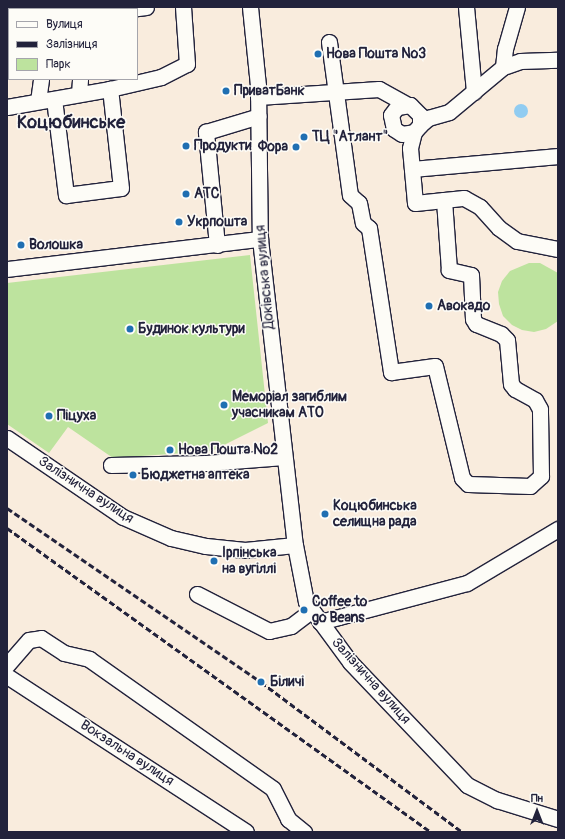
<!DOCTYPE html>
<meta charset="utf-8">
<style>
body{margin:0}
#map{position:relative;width:565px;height:839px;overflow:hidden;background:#f9ecdd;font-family:Pangolin,sans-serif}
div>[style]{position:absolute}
.green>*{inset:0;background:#bde39e}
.water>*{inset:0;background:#91ccf1}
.round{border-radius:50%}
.roads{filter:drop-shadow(1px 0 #22223b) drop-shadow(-1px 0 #22223b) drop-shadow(0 1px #22223b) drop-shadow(0 -1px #22223b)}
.minor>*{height:15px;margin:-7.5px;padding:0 7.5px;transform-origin:7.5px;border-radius:7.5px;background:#fdfcf7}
.rail>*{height:3px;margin-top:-1.5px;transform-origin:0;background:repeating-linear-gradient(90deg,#22223b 0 6px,transparent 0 9px)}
.dots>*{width:11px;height:11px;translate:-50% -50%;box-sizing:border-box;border:2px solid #fdfcf7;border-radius:50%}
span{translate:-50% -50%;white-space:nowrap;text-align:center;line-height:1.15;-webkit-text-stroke:3px #fdfcf7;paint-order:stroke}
.poi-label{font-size:14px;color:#22223b;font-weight:700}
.left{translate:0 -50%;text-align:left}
.right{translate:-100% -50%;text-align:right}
.street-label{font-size:14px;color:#22223b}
.district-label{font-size:18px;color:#22223b;font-weight:700}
.frame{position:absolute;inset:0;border:8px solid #22223b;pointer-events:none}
.legend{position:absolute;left:8px;top:8px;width:130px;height:72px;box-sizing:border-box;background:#fdfcf7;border:1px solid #a5a5ac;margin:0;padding:5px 7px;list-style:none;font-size:12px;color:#22223b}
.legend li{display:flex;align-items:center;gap:8px;height:20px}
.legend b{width:20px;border:1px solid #a5a5ac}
.north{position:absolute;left:517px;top:791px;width:40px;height:40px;-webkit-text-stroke:3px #fdfcf7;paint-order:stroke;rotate:0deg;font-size:11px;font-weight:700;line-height:16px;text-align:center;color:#22223b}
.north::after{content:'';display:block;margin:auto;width:14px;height:18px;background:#22223b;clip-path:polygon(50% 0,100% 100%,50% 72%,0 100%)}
</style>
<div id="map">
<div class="green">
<div style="clip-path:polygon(250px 255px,268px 423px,212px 451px,113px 458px,68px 427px,49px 453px,7px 424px,7px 283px)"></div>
<div style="clip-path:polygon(529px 263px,540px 263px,558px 273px,558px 321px,546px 329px,534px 332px,522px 330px,512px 325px,503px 316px,499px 304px,498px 292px,502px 281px,510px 271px)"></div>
</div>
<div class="water">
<div class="round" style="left:514px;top:104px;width:14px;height:14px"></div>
</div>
<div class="roads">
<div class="minor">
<div style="left:250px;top:7px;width:79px;rotate:84.2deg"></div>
<div style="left:258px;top:86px;width:153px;rotate:89.3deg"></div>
<div style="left:260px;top:239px;width:308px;rotate:83.5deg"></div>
<div style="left:295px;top:545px;width:58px;rotate:79.1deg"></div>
<div style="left:306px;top:602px;width:74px;rotate:53.7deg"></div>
<div style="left:350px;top:662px;width:170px;rotate:46.4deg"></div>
<div style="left:467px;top:785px;width:34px;rotate:27deg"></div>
<div style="left:497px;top:800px;width:64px;rotate:17.3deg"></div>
<div style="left:466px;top:7px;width:85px;rotate:84.6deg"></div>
<div style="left:50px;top:9px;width:2px;rotate:-63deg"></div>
<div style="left:130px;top:9px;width:16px;rotate:-7deg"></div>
<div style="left:329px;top:42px;width:154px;rotate:82.2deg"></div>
<div style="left:350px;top:195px;width:12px;rotate:42deg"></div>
<div style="left:359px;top:203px;width:20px;rotate:79deg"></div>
<div style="left:363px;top:223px;width:8px;rotate:40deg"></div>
<div style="left:369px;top:228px;width:146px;rotate:81.3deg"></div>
<div style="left:391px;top:372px;width:44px;rotate:-7.8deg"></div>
<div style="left:435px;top:366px;width:115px;rotate:76.4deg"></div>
<div style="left:462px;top:478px;width:8px;rotate:45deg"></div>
<div style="left:468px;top:484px;width:62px;rotate:1.8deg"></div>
<div style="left:530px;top:486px;width:15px;rotate:-42deg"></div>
<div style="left:541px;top:476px;width:67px;rotate:-90.9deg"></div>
<div style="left:540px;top:409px;width:10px;rotate:-119deg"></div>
<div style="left:535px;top:400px;width:23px;rotate:-151deg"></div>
<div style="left:515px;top:389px;width:6px;rotate:-129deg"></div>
<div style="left:511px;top:384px;width:44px;rotate:-95.2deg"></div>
<div style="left:507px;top:340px;width:8px;rotate:-135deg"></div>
<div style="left:501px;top:334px;width:27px;rotate:-158deg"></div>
<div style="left:476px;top:324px;width:6px;rotate:-121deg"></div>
<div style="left:473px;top:319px;width:44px;rotate:-92.6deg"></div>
<div style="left:471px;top:275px;width:23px;rotate:-167deg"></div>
<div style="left:449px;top:270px;width:70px;rotate:-94.1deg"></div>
<div style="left:444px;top:200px;width:29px;rotate:174deg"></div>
<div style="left:415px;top:203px;width:55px;rotate:-95.2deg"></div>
<div style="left:410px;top:148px;width:16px;rotate:-76deg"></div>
<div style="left:414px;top:132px;width:9px;rotate:-49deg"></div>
<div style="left:420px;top:125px;width:10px;rotate:-90deg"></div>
<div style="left:420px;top:115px;width:14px;rotate:-135deg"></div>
<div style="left:410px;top:105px;width:13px;rotate:171deg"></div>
<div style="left:397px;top:107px;width:10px;rotate:127deg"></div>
<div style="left:391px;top:115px;width:14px;rotate:78deg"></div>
<div style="left:394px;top:129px;width:9px;rotate:32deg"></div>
<div style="left:402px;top:134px;width:12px;rotate:-9deg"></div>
<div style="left:503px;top:67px;width:18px;rotate:-84deg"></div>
<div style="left:505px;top:49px;width:44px;rotate:-74.1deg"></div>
<div style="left:79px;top:94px;width:15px;rotate:-86deg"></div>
<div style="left:258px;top:97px;width:121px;rotate:-3.8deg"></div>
<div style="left:379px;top:89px;width:31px;rotate:29deg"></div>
<div style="left:54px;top:99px;width:97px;rotate:82.9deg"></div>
<div style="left:66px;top:195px;width:55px;rotate:-7.3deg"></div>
<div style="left:121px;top:188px;width:100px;rotate:-96.3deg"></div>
<div style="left:38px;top:101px;width:22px;rotate:-82deg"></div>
<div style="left:7px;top:107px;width:105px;rotate:-9.9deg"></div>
<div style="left:110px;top:89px;width:52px;rotate:-13.2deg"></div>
<div style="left:161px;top:77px;width:29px;rotate:-27deg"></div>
<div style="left:187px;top:64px;width:57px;rotate:-94deg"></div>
<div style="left:420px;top:125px;width:11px;rotate:-41deg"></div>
<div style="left:428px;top:118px;width:22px;rotate:-16deg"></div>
<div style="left:449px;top:112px;width:70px;rotate:-39.8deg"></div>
<div style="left:503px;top:67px;width:18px;rotate:-19deg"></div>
<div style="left:520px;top:61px;width:38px;rotate:-2deg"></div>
<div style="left:412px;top:169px;width:147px;rotate:-5.1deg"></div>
<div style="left:444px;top:200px;width:20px;rotate:-6deg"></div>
<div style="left:464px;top:198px;width:18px;rotate:29deg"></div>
<div style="left:480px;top:207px;width:28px;rotate:48deg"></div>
<div style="left:499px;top:228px;width:22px;rotate:36deg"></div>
<div style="left:517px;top:241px;width:42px;rotate:11deg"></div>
<div style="left:217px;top:245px;width:114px;rotate:-95.6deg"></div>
<div style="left:206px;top:132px;width:55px;rotate:-16.8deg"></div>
<div style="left:7px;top:269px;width:255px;rotate:-6.8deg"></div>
<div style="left:7px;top:438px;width:140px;rotate:34.3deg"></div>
<div style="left:123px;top:517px;width:52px;rotate:23.6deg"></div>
<div style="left:171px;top:538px;width:36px;rotate:13deg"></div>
<div style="left:206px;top:546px;width:39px;rotate:6deg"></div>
<div style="left:245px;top:550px;width:50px;rotate:-5.7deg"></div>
<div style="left:111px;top:465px;width:95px;rotate:-1.2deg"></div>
<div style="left:206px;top:463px;width:78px;rotate:-4.4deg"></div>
<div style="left:197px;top:594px;width:81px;rotate:27.2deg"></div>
<div style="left:269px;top:631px;width:23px;rotate:-13deg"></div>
<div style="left:291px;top:626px;width:26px;rotate:-37deg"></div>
<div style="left:320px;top:622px;width:152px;rotate:-14.9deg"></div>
<div style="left:467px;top:583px;width:106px;rotate:-30.7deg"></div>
<div style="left:7px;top:665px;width:33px;rotate:-49deg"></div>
<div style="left:29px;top:640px;width:12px;rotate:-9deg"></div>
<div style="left:41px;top:638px;width:27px;rotate:33deg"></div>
<div style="left:64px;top:653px;width:26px;rotate:13deg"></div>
<div style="left:89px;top:659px;width:225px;rotate:35.2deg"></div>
<div style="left:273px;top:789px;width:34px;rotate:63deg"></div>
<div style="left:288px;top:819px;width:21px;rotate:39deg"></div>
<div style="left:7px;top:676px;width:285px;rotate:33.1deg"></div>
</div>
</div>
<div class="rail">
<div style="left:7px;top:508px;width:308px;rotate:34.4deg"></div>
<div style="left:261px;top:682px;width:251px;rotate:36.7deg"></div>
<div style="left:7px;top:528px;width:522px;rotate:35.64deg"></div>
</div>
<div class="dots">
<div style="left:318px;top:54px;background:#1f6fb2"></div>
<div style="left:226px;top:91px;background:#1f6fb2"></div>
<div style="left:304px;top:137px;background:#1f6fb2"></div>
<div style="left:186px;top:146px;background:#1f6fb2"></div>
<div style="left:296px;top:147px;background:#1f6fb2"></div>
<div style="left:186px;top:194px;background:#1f6fb2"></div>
<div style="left:179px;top:222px;background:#1f6fb2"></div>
<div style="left:21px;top:245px;background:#1f6fb2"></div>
<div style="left:429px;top:306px;background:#1f6fb2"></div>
<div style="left:130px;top:329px;background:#1f6fb2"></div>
<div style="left:224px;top:405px;background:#1f6fb2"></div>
<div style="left:49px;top:416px;background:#1f6fb2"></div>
<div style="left:170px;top:450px;background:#1f6fb2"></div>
<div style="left:133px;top:475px;background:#1f6fb2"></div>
<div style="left:325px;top:514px;background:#1f6fb2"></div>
<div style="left:214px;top:561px;background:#1f6fb2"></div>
<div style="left:304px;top:610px;background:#1f6fb2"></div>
<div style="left:261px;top:682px;background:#1f6fb2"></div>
</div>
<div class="poi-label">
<span class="left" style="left:326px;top:54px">Нова Пошта №3</span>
<span class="left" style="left:234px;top:91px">ПриватБанк</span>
<span class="left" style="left:312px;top:137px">ТЦ "Атлант"</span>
<span class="left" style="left:194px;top:146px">Продукти</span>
<span class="right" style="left:288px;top:147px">Фора</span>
<span class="left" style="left:194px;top:194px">АТС</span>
<span class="left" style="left:187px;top:222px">Укрпошта</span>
<span class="left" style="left:29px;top:245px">Волошка</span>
<span class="left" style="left:437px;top:306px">Авокадо</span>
<span class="left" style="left:138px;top:329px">Будинок культури</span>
<span class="left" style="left:232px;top:405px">Меморіал загиблим<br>учасникам АТО</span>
<span class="left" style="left:57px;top:416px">Піцуха</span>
<span class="left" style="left:178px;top:450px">Нова Пошта №2</span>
<span class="left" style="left:141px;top:475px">Бюджетна аптека</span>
<span class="left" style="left:333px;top:514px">Коцюбинська<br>селищна рада</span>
<span class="left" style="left:222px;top:561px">Ірпінська<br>на вугіллі</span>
<span class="left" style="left:312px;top:610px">Coffee to<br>go Beans</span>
<span class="left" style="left:270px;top:682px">Біличі</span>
</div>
<div class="street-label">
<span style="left:265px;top:277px;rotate:-95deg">Доківська вулиця</span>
<span style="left:86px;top:490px;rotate:33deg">Залізнична вулиця</span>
<span style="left:371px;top:681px;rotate:48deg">Залізнична вулиця</span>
<span style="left:127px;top:753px;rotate:33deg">Вокзальна вулиця</span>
</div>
<div class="district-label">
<span style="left:71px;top:123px">Коцюбинське</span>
</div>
<div class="frame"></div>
<ul class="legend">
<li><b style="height:5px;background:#fdfcf7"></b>Вулиця</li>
<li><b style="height:5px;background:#22223b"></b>Залізниця</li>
<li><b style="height:11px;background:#bde39e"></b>Парк</li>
</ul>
<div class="north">Пн</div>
</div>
